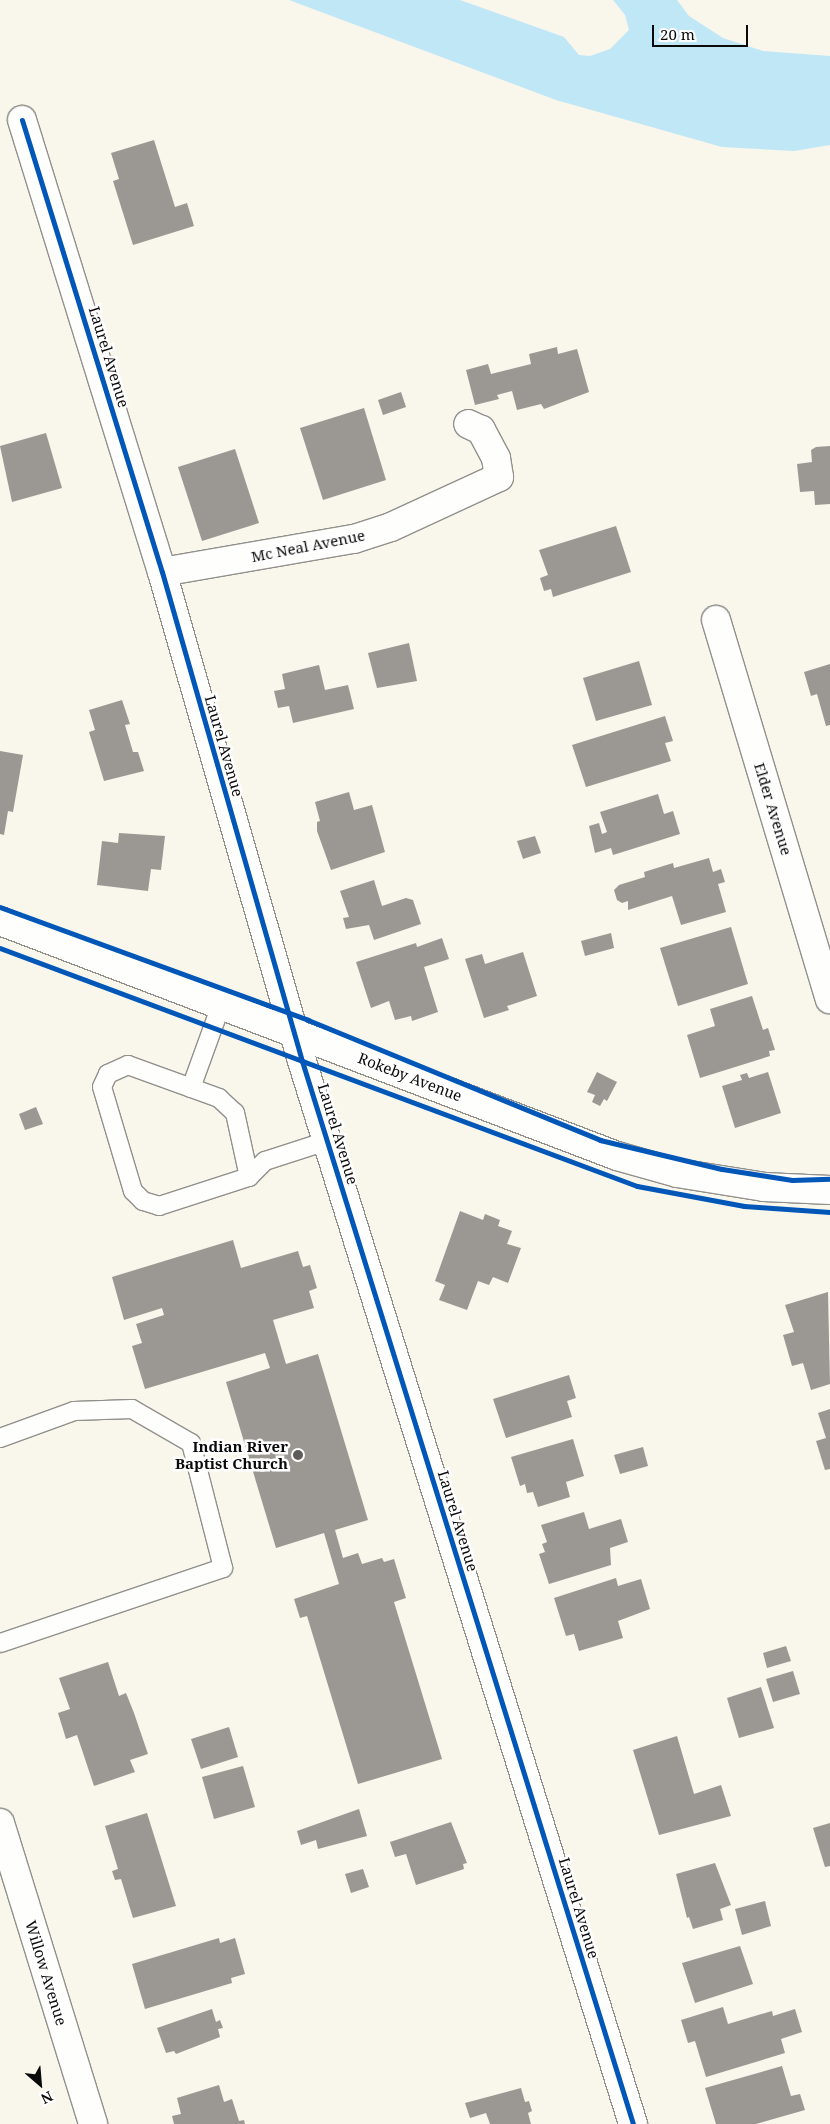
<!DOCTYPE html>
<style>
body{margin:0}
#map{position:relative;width:830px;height:2124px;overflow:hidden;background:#f9f6ec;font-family:"Noto Serif",serif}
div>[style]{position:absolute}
.water>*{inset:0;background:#c0e7f6}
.building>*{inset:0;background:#9b9893}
.roads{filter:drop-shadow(1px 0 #92908c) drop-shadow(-1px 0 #92908c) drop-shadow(0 1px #92908c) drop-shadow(0 -1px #92908c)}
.service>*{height:18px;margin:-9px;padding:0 9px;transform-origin:9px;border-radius:9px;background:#fefefc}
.minor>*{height:28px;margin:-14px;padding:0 14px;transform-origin:14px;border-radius:14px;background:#fefefc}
.tertiary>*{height:28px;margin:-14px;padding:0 14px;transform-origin:14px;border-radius:14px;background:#fefefc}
.cycleway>*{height:5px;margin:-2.5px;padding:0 2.5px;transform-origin:2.5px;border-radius:2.5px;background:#0057b8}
.dots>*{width:14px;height:14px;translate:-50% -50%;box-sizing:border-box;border:2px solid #fff;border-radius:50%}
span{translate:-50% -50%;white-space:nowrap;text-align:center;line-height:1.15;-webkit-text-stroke:5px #fff;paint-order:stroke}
.street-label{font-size:15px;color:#0a0a0a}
.poi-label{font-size:15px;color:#0a0a0a;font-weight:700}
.right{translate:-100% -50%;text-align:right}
.north{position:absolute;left:15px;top:2059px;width:50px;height:50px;-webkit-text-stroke:4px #fff;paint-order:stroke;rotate:153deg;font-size:14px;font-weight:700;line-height:20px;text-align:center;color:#0a0a0a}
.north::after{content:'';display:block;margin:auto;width:18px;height:22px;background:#0a0a0a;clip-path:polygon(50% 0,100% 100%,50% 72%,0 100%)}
.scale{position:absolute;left:652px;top:25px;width:96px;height:22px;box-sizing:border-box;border:2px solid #0a0a0a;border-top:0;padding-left:6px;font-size:15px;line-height:18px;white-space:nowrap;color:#0a0a0a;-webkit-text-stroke:4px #fff;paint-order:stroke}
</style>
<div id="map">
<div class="water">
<div style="clip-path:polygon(289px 0,460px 0,564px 37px,579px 55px,590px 56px,610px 49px,629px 30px,625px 15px,613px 0,677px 0,689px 16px,723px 38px,763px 51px,830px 56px,830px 145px,794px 151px,722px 147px,556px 100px)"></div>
</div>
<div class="building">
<div style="clip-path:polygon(154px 140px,175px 207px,187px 203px,194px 226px,133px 245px,113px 181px,119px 179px,111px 153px)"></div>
<div style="clip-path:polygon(557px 347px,558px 354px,577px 349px,589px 392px,544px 409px,541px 404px,517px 410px,512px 391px,497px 395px,499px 399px,475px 405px,466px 370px,488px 364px,491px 374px,531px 364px,529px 354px)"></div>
<div style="clip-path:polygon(401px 392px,406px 407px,383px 415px,378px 400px)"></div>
<div style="clip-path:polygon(364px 408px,386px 480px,323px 500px,300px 428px)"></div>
<div style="clip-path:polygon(46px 433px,62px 488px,12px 502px,0 446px)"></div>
<div style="clip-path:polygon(830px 446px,830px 504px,815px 505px,814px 491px,800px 492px,797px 464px,812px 462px,811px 450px,816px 447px)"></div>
<div style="clip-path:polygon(235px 449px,259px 523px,202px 541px,178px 467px)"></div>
<div style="clip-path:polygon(616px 526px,631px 572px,553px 597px,551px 589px,544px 591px,540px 578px,548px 575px,539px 550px)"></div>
<div style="clip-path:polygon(409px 643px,417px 681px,377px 688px,368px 653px)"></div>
<div style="clip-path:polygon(639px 661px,652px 705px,596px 721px,583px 678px)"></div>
<div style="clip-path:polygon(830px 664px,830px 725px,826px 726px,817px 694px,811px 696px,804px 672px)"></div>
<div style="clip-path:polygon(319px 665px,325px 690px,348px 685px,354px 709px,293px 723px,289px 706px,278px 708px,274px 691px,285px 689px,282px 674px)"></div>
<div style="clip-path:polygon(122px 700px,130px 724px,125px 725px,133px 752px,138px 752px,144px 771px,104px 781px,89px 732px,95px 730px,89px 710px)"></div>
<div style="clip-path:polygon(665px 716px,673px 741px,665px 743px,671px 761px,586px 787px,572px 745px)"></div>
<div style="clip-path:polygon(0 751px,23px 755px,13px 812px,8px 811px,4px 835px,0 834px)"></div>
<div style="clip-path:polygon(349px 792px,354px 810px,372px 805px,385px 852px,331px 870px,317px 831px,317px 822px,320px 821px,315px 802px)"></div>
<div style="clip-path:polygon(658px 794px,664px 814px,673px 811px,680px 834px,613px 855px,611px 848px,595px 853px,589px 826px,599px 823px,602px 834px,607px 832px,600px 812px)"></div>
<div style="clip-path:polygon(119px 833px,165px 836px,161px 870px,151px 869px,148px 891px,97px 885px,102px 841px,118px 843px)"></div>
<div style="clip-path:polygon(535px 836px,541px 853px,523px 859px,517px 841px)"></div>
<div style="clip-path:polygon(709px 858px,713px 872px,721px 869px,725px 882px,718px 884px,726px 912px,681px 925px,672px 896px,628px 910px,628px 901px,622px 903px,617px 900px,614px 890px,619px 885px,645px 877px,644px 872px,673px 863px,674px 868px)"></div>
<div style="clip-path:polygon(374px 880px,382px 906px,406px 898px,413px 900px,421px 924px,374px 940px,369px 925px,346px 929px,343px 918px,349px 917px,340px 891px)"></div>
<div style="clip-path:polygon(731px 927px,748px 984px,678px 1006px,660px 948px)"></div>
<div style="clip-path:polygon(611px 933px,614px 948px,585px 956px,581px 941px)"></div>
<div style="clip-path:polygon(442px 938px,449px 959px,424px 967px,438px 1012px,412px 1021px,411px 1016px,395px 1020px,389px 1001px,371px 1008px,356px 962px,416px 943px,417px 947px)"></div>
<div style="clip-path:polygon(523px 952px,537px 996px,507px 1006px,509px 1010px,484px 1018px,465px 959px,482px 954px,485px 964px)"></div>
<div style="clip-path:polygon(752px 996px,763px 1030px,768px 1028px,775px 1050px,769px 1051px,770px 1056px,700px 1078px,687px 1035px,715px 1026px,710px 1009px)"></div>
<div style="clip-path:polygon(597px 1072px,617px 1082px,607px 1101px,604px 1099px,600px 1106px,592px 1102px,595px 1095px,587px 1092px)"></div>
<div style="clip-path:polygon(768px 1072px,781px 1113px,735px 1128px,722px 1086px,742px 1080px,740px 1075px,747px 1073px,749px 1078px)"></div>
<div style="clip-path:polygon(36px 1107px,43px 1124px,25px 1130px,19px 1114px)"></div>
<div style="clip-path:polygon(460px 1211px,483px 1220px,485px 1214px,500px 1220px,498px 1226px,512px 1231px,507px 1244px,521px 1248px,508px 1283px,493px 1277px,489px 1285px,478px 1281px,467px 1310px,439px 1300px,445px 1285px,435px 1281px)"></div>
<div style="clip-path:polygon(233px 1240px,241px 1268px,298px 1251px,303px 1267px,310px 1265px,317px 1288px,309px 1291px,314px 1308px,273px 1320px,286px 1364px,318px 1354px,368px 1520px,335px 1530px,343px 1558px,358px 1553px,362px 1564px,382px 1558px,384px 1562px,394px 1559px,406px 1598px,394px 1602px,442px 1759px,358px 1784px,307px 1616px,300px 1618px,294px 1599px,339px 1584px,324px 1533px,276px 1548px,226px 1382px,270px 1368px,265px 1353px,145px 1389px,132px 1346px,142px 1343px,136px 1324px,164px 1315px,162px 1308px,124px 1320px,112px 1277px)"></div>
<div style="clip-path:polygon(828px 1292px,830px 1384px,811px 1390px,803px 1363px,792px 1366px,783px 1335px,794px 1332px,785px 1305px)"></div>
<div style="clip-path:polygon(569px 1375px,576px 1398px,567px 1401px,572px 1417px,506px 1438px,493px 1399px)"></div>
<div style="clip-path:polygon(830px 1409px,830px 1469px,825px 1470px,816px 1441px,826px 1438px,818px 1413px)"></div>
<div style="clip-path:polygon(573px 1439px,584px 1476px,566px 1482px,570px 1497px,538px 1507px,533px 1492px,527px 1493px,525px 1484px,520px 1486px,511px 1457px)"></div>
<div style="clip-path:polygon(643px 1447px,648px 1466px,620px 1474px,614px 1455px)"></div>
<div style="clip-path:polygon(584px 1512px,589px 1529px,621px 1519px,628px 1542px,610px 1548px,611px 1565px,549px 1584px,539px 1554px,545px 1552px,542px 1544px,547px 1542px,541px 1525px)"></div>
<div style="clip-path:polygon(616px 1578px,618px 1586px,641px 1579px,650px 1609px,618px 1621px,623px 1638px,579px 1651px,574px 1634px,566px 1636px,554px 1598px)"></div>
<div style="clip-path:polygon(786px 1646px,791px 1661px,767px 1668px,763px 1653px)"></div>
<div style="clip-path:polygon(108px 1662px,119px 1696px,126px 1693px,134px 1713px,148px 1754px,130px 1760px,135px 1772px,94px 1786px,77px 1735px,66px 1739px,58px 1713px,70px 1709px,59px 1678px)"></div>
<div style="clip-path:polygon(793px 1671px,800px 1694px,773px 1702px,766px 1679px)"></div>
<div style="clip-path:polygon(761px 1687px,774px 1728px,739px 1738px,727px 1698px)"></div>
<div style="clip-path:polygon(229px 1727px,238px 1757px,201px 1769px,191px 1739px)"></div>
<div style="clip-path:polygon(677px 1736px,694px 1794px,721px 1785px,731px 1816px,659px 1835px,633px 1750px)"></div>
<div style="clip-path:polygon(243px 1766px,255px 1807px,214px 1819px,202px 1777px)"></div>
<div style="clip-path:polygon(359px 1809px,367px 1836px,318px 1849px,316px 1840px,301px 1845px,297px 1831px)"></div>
<div style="clip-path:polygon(147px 1813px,176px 1906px,133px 1918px,121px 1879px,115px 1880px,112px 1871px,118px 1869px,105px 1826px)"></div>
<div style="clip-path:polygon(451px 1822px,467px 1863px,463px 1864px,464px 1869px,416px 1885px,406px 1854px,395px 1857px,390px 1842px)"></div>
<div style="clip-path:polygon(830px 1823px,830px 1866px,825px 1867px,813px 1828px)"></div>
<div style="clip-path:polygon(715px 1863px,731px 1905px,720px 1909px,723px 1920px,693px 1929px,689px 1917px,687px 1918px,676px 1874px)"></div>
<div style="clip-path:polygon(363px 1869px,369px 1887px,351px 1893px,345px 1874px)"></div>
<div style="clip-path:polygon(765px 1901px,771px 1926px,742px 1935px,735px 1909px)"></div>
<div style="clip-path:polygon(219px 1938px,220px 1943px,235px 1938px,245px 1974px,231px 1978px,232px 1983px,145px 2009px,132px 1964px)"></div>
<div style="clip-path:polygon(740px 1946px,753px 1984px,695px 2003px,682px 1963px)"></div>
<div style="clip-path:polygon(723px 2007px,728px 2024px,772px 2011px,773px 2016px,795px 2009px,802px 2032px,781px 2039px,785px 2053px,706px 2077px,695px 2041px,688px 2043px,681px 2020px)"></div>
<div style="clip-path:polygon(212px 2009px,216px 2022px,220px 2020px,223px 2028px,218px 2029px,220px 2037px,176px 2054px,174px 2051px,166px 2053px,157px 2028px)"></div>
<div style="clip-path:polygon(782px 2066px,791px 2096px,800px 2094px,805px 2110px,756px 2124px,716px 2124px,705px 2088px)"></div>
<div style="clip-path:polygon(219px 2085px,224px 2102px,232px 2099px,239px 2121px,244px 2120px,245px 2124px,174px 2124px,172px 2116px,181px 2114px,177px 2098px)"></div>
<div style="clip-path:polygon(521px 2088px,525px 2102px,529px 2101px,532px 2111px,528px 2113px,531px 2124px,490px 2124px,486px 2113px,470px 2118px,465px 2103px)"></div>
</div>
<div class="roads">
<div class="service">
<div style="left:191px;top:1088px;width:88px;rotate:-70.1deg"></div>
<div style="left:249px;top:1177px;width:66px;rotate:-102.3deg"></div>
<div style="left:235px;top:1113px;width:22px;rotate:-137deg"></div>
<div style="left:219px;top:1098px;width:97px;rotate:-160.1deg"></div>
<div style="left:128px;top:1065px;width:22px;rotate:156deg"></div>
<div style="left:108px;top:1074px;width:14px;rotate:115deg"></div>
<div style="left:102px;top:1087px;width:109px;rotate:73.4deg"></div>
<div style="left:133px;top:1191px;width:14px;rotate:45deg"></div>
<div style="left:143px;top:1201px;width:17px;rotate:17deg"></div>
<div style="left:159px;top:1206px;width:95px;rotate:-17.9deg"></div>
<div style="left:249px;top:1177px;width:23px;rotate:-45deg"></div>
<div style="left:265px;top:1161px;width:65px;rotate:-17.9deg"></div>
<div style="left:0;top:1438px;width:79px;rotate:-20deg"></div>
<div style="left:74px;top:1411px;width:58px;rotate:-2deg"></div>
<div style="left:132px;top:1409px;width:68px;rotate:30deg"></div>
<div style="left:191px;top:1443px;width:129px;rotate:75.6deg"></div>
<div style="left:223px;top:1568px;width:235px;rotate:161.4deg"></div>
</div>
<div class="minor">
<div style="left:22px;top:120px;width:473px;rotate:72.8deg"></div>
<div style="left:162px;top:572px;width:509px;rotate:74.02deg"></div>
<div style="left:302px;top:1061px;width:1113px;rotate:72.7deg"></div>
<div style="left:162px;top:572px;width:195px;rotate:-9.8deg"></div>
<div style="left:354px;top:539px;width:39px;rotate:-18deg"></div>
<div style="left:391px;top:527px;width:119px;rotate:-24.8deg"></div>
<div style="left:499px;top:477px;width:19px;rotate:-99deg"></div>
<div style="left:496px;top:458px;width:32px;rotate:-118deg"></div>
<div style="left:481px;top:430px;width:14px;rotate:-155deg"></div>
<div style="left:716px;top:620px;width:396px;rotate:73.3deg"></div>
<div style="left:0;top:1823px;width:315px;rotate:72.8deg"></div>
</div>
<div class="tertiary">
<div style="left:0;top:921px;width:660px;rotate:20.85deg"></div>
<div style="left:617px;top:1156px;width:62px;rotate:15.8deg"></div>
<div style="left:677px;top:1173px;width:88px;rotate:9.1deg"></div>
<div style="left:764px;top:1187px;width:66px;rotate:2.6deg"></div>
</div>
</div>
<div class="cycleway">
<div style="left:22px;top:120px;width:473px;rotate:72.8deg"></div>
<div style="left:162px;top:572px;width:509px;rotate:74.02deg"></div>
<div style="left:302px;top:1061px;width:1113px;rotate:72.7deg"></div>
<div style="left:0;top:907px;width:328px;rotate:20.1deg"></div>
<div style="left:308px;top:1020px;width:316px;rotate:22.3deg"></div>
<div style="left:600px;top:1140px;width:125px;rotate:13.4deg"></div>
<div style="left:722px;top:1169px;width:71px;rotate:8.9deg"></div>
<div style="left:792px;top:1180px;width:38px;rotate:-2deg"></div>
<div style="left:0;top:948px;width:680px;rotate:20.49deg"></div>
<div style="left:637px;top:1186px;width:109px;rotate:10.6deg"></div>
<div style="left:744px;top:1206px;width:86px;rotate:4deg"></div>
</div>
<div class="dots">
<div style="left:298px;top:1455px;background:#5e5d59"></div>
</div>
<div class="street-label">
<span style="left:109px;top:357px;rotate:73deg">Laurel Avenue</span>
<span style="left:308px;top:546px;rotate:-11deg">Mc Neal Avenue</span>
<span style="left:224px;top:746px;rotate:74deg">Laurel Avenue</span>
<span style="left:773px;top:809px;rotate:73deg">Elder Avenue</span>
<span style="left:410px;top:1077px;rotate:21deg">Rokeby Avenue</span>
<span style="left:338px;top:1134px;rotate:73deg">Laurel Avenue</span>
<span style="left:458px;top:1521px;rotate:73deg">Laurel Avenue</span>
<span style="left:579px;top:1908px;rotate:73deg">Laurel Avenue</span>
<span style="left:46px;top:1973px;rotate:73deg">Willow Avenue</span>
</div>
<div class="poi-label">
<span class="right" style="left:288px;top:1455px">Indian River<br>Baptist Church</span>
</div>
<div class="north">N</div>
<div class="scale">20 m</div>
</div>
